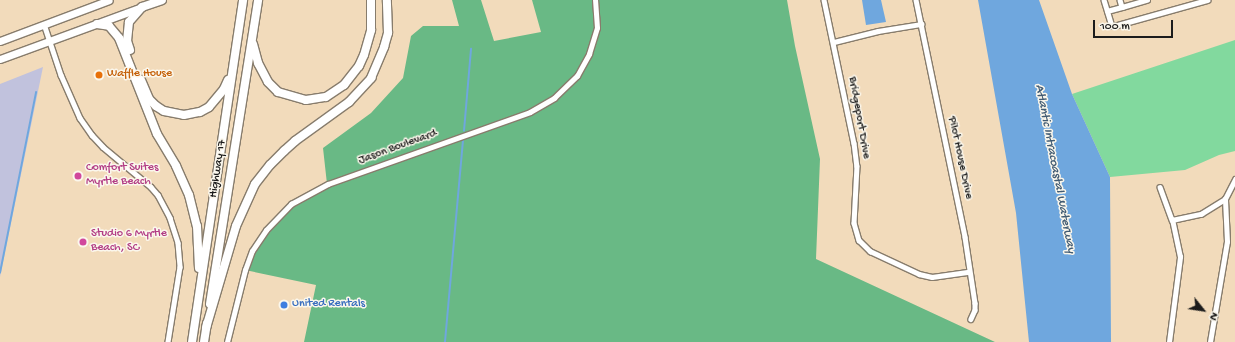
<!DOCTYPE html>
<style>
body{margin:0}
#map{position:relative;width:1235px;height:342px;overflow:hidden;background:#f2dbbb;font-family:"Gochi Hand",sans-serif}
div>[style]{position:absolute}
.industrial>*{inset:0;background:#c1c2dd}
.green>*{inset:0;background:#82d99e}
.forest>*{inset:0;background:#69b985}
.water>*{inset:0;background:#6fa7de}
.stream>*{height:1.5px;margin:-0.75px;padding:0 0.75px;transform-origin:0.75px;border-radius:0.75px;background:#6fa7de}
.roads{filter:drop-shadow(1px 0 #877c6c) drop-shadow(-1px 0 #877c6c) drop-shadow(0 1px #877c6c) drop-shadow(0 -1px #877c6c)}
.street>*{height:4.5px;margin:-2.25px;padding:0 2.25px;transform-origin:2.25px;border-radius:2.25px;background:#fff}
.primary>*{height:7px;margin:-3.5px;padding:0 3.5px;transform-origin:3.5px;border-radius:3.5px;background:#fff}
.highway>*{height:8px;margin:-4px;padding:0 4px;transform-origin:4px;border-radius:4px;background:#fff}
.dots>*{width:11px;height:11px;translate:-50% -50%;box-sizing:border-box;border:2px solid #fbf7ec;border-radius:50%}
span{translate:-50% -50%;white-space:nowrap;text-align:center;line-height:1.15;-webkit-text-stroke:3px #fbf7ec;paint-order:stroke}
.food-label{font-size:12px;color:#c56008}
.left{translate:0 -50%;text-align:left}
.street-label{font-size:12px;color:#1c1c1c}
.hotel-label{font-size:12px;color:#b23c85}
.shop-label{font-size:12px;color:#366cbe}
.water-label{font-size:13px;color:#415b73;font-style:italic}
.north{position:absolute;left:1183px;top:290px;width:40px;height:40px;-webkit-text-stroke:3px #fbf7ec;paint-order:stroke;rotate:120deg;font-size:11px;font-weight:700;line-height:16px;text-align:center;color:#1c1c1c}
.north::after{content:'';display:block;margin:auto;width:14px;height:18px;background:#1c1c1c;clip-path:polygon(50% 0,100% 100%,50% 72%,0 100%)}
.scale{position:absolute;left:1093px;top:20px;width:80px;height:18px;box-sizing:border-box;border:2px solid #1c1c1c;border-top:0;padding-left:5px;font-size:12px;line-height:14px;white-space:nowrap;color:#1c1c1c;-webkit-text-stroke:3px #fbf7ec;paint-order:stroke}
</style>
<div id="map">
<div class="industrial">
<div style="clip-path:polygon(43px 67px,0 277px,0 84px)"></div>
</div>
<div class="green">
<div style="clip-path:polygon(1235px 40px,1235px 151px,1219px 155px,1185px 170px,1110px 177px,1072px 94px)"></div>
</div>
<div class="forest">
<div style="clip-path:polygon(452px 0,481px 0,494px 41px,541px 32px,532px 0,787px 0,795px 46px,820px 159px,816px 259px,995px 342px,304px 342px,316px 285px,245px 270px,252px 251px,266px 230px,291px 204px,327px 184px,323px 148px,371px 113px,403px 78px,411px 36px,423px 26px,459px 26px)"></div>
</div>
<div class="water">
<div style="clip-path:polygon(862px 0,881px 0,886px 22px,866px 25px)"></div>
<div style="clip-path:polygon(978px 0,1039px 0,1072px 94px,1110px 177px,1111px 342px,1029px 342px,1016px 213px)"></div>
</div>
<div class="stream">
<div style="left:464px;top:131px;width:82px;rotate:-85.1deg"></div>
<div style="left:0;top:273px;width:184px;rotate:-78.7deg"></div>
<div style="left:445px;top:342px;width:203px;rotate:-84.9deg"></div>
</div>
<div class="roads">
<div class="street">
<div style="left:824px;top:0;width:146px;rotate:78.2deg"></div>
<div style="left:854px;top:143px;width:23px;rotate:83deg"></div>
<div style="left:857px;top:166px;width:57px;rotate:93deg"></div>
<div style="left:854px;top:223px;width:18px;rotate:74deg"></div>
<div style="left:859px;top:240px;width:16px;rotate:45deg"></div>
<div style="left:870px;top:251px;width:54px;rotate:25.1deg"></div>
<div style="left:919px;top:274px;width:13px;rotate:13deg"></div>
<div style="left:932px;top:277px;width:37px;rotate:-8deg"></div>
<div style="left:916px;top:0;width:242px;rotate:78.3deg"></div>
<div style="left:965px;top:237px;width:67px;rotate:81.4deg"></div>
<div style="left:975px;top:303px;width:7px;rotate:90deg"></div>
<div style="left:975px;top:310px;width:10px;rotate:114deg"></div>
<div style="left:1104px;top:0;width:27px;rotate:73deg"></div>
<div style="left:1112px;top:26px;width:2px"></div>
<div style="left:1114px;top:26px;width:97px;rotate:-15.6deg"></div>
<div style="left:1120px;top:0;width:7px;rotate:74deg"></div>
<div style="left:1122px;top:7px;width:26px;rotate:-16deg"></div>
<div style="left:1107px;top:11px;width:16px;rotate:-15deg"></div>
<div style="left:44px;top:24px;width:54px;rotate:71.6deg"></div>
<div style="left:61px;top:75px;width:47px;rotate:66.2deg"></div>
<div style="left:80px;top:118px;width:21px;rotate:55deg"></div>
<div style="left:92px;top:135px;width:16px;rotate:47deg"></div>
<div style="left:103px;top:147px;width:62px;rotate:39.8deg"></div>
<div style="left:151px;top:187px;width:11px;rotate:49deg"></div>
<div style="left:158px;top:195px;width:26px;rotate:62deg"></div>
<div style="left:170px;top:218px;width:26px;rotate:72deg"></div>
<div style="left:178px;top:243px;width:24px;rotate:85deg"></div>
<div style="left:180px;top:267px;width:76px;rotate:99.1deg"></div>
<div style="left:834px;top:42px;width:45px;rotate:-14deg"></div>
<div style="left:878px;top:31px;width:44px;rotate:-9.2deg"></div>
<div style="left:1160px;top:187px;width:35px;rotate:70deg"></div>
<div style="left:227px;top:342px;width:74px;rotate:-76deg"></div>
<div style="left:245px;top:270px;width:20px;rotate:-70deg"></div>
<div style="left:252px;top:251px;width:25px;rotate:-56deg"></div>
<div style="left:266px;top:230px;width:36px;rotate:-46deg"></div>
<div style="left:291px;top:204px;width:42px;rotate:-28.4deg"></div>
<div style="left:328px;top:184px;width:214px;rotate:-19.6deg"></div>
<div style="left:530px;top:112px;width:28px;rotate:-30deg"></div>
<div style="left:554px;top:98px;width:32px;rotate:-44deg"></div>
<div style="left:577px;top:76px;width:25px;rotate:-61deg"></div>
<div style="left:589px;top:54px;width:27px;rotate:-73deg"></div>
<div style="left:597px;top:28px;width:28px;rotate:-94deg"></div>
<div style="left:1169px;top:342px;width:86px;rotate:-82.6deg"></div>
<div style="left:1180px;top:257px;width:38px;rotate:-102deg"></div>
<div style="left:1172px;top:220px;width:30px;rotate:-12deg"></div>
<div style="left:1201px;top:214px;width:28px;rotate:-32deg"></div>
<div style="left:1210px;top:342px;width:101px;rotate:-80.4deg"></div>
<div style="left:1227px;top:242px;width:43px;rotate:-92.7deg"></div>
<div style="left:1225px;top:199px;width:22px;rotate:-63deg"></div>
</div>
<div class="primary">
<div style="left:0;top:41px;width:116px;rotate:-20.6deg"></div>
<div style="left:0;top:59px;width:151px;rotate:-20.1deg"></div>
</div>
<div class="highway">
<div style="left:97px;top:24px;width:12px;rotate:9deg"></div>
<div style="left:109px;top:26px;width:16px;rotate:50deg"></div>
<div style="left:119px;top:38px;width:103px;rotate:68.4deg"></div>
<div style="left:157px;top:134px;width:37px;rotate:59deg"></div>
<div style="left:176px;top:166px;width:32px;rotate:66deg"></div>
<div style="left:189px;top:195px;width:32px;rotate:76deg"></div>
<div style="left:197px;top:226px;width:42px;rotate:87.3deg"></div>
<div style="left:253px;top:44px;width:20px;rotate:75deg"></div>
<div style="left:258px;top:63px;width:21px;rotate:62deg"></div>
<div style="left:268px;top:82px;width:14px;rotate:45deg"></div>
<div style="left:278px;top:92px;width:29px;rotate:16deg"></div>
<div style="left:306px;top:100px;width:20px;rotate:-9deg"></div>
<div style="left:326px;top:97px;width:22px;rotate:-34deg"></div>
<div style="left:344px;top:85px;width:24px;rotate:-52deg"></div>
<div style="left:359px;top:66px;width:12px;rotate:-66deg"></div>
<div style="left:364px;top:55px;width:26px;rotate:-74deg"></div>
<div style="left:371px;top:30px;width:30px;rotate:-90deg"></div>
<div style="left:130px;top:50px;width:9px;rotate:-108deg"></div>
<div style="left:127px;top:41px;width:19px;rotate:-84deg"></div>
<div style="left:129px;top:22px;width:20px;rotate:-49deg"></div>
<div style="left:142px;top:7px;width:21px;rotate:-19deg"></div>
<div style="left:141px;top:80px;width:21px;rotate:67deg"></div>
<div style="left:149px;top:99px;width:10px;rotate:45deg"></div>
<div style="left:156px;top:106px;width:9px;rotate:32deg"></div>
<div style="left:164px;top:111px;width:20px;rotate:11deg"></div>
<div style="left:184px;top:115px;width:16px;rotate:-11deg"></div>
<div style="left:200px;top:112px;width:10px;rotate:-29deg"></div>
<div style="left:209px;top:107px;width:23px;rotate:-50deg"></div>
<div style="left:224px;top:89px;width:10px;rotate:-66deg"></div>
<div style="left:210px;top:304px;width:308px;rotate:-81deg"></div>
<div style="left:206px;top:328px;width:106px;rotate:-73.6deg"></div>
<div style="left:236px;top:226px;width:46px;rotate:-65.7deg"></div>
<div style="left:255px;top:184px;width:24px;rotate:-52deg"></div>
<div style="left:270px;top:165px;width:20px;rotate:-45deg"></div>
<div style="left:284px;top:151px;width:15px;rotate:-42deg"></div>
<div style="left:295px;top:141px;width:67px;rotate:-35.8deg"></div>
<div style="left:349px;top:102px;width:33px;rotate:-47deg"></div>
<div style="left:371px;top:78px;width:34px;rotate:-67deg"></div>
<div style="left:384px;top:47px;width:15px;rotate:-74deg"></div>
<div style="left:388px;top:33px;width:33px;rotate:-92deg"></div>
<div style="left:192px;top:342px;width:346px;rotate:-81.5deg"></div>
<div style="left:204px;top:342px;width:19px;rotate:-81deg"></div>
</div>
</div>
<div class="dots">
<div style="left:99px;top:75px;background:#e8710a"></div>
<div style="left:78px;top:176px;background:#d1479c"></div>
<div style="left:83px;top:242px;background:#d1479c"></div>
<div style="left:284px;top:305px;background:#3f7fe0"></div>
</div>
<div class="food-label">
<span class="left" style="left:107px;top:75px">Waffle House</span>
</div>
<div class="street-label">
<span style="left:858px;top:118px;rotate:80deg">Bridgeport Drive</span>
<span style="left:398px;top:148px;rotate:-20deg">Jason Boulevard</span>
<span style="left:959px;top:158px;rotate:78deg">Pilot House Drive</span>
<span style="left:219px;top:169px;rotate:-81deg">Highway 17</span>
</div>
<div class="hotel-label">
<span class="left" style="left:86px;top:176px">Comfort Suites<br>Myrtle Beach</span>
<span class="left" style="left:91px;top:242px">Studio 6 Myrtle<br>Beach, SC</span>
</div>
<div class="shop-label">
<span class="left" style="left:292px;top:305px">United Rentals</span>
</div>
<div class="water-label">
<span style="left:1054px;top:169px;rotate:79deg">Atlantic Intracoastal Waterway</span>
</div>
<div class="north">N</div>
<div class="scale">100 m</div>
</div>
